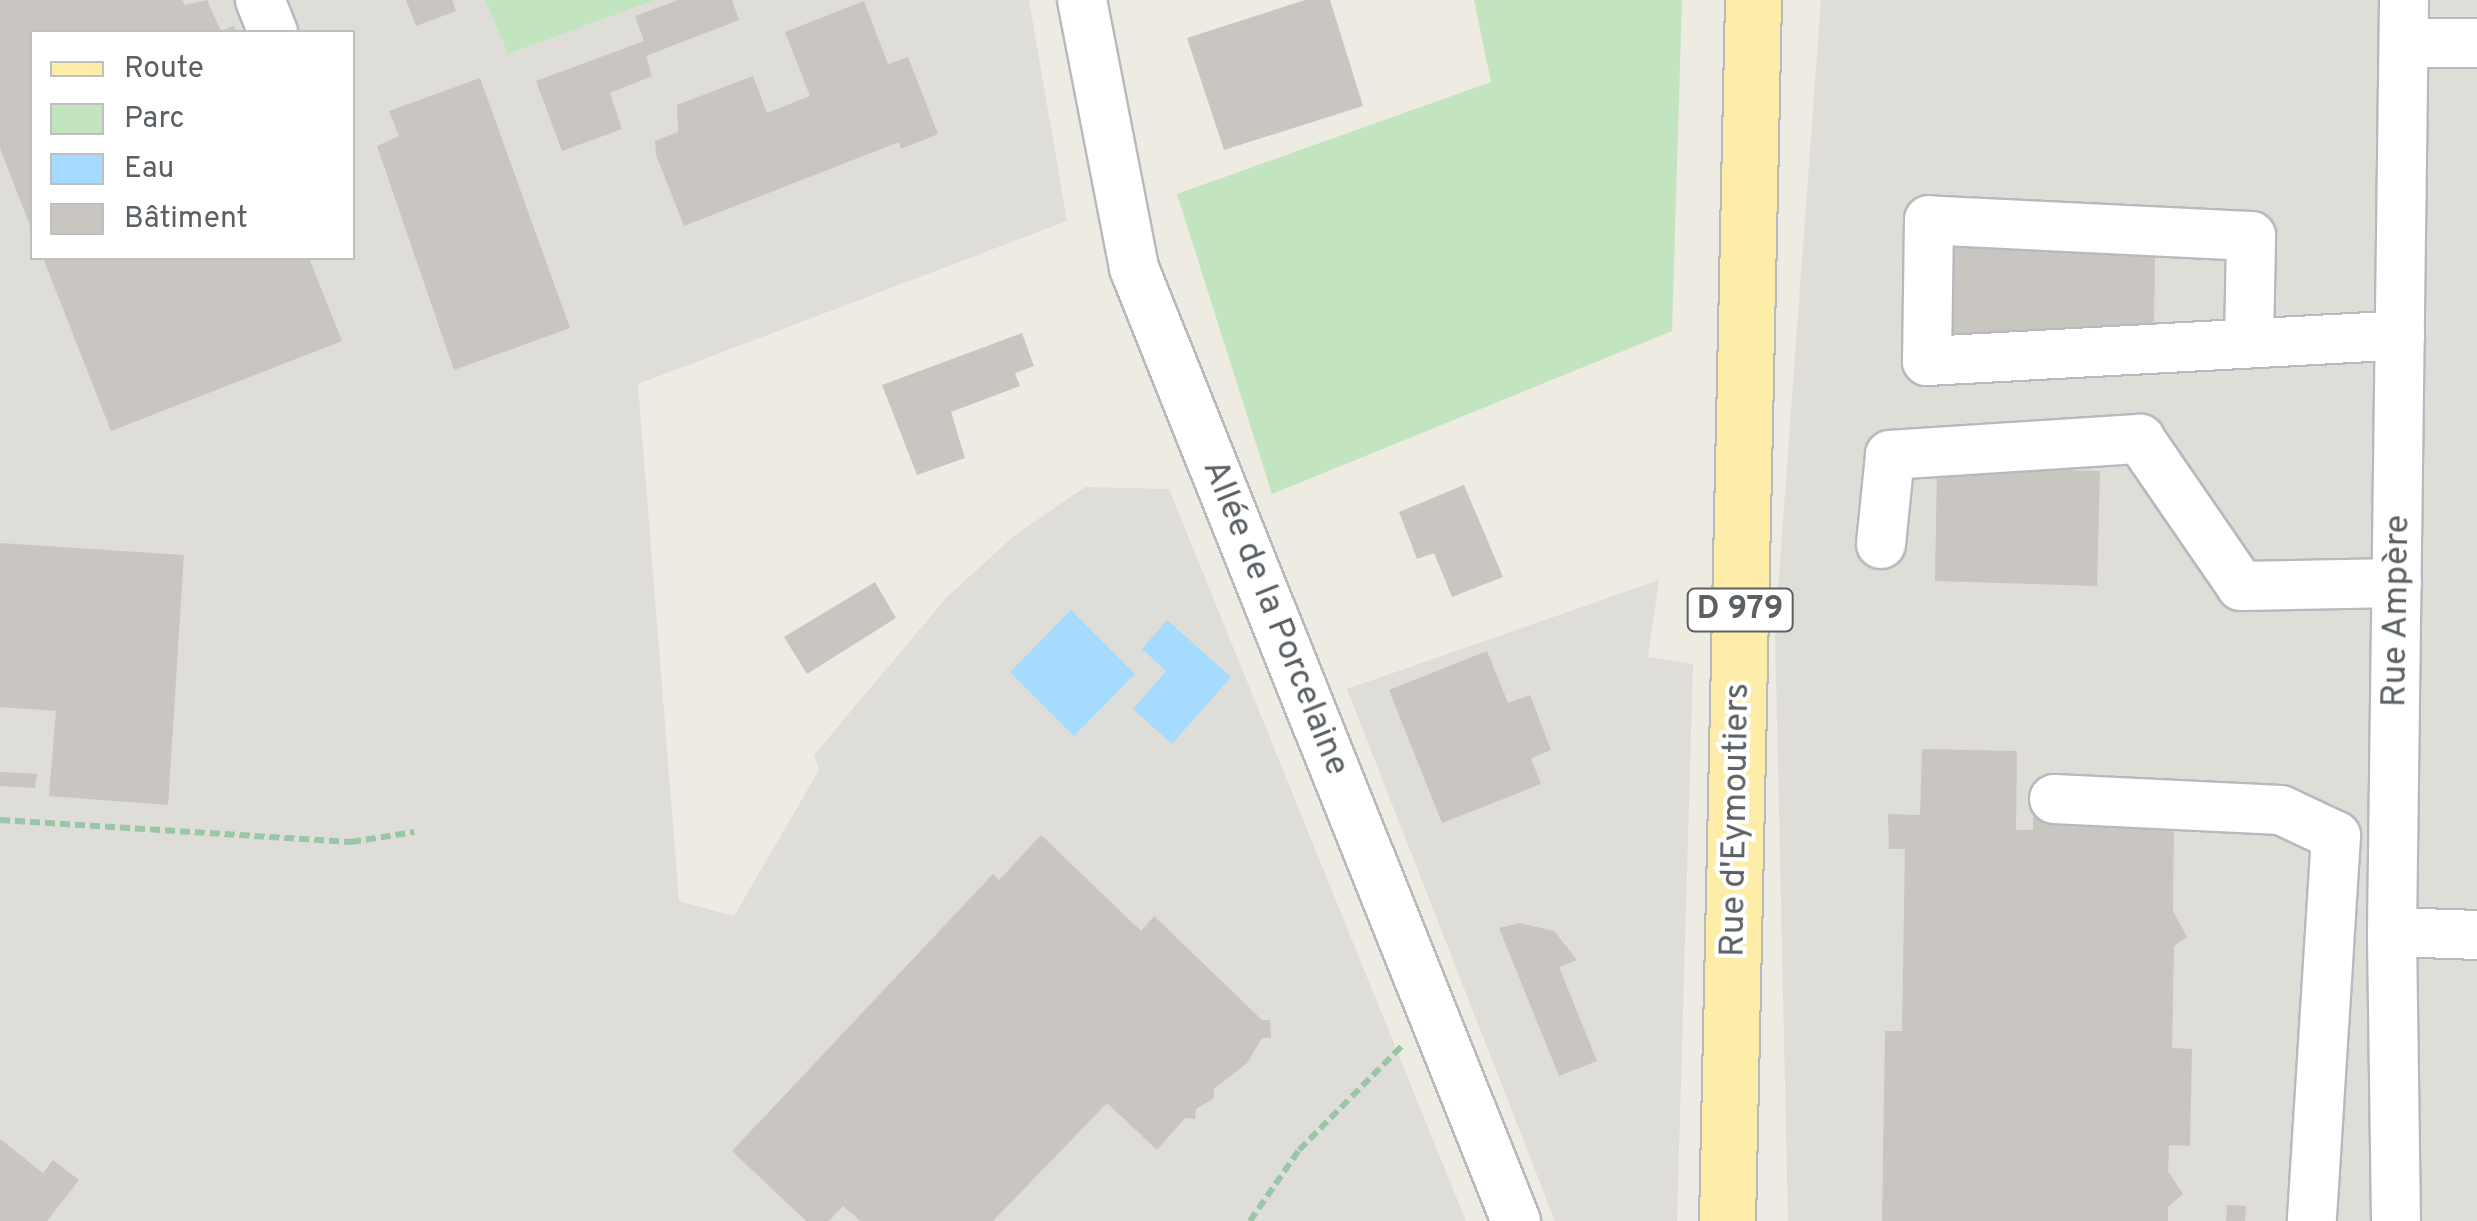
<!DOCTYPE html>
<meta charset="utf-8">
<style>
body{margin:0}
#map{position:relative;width:2477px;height:1221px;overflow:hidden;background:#eeebe3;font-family:Overpass,sans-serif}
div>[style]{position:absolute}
.industrial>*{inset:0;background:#dfddd8}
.green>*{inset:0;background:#c2e5c0}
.water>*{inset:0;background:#a4dbfe}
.building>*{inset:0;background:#c9c6c1}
.path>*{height:6px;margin-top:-3px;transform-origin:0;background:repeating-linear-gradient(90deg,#99c6a4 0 10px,transparent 0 15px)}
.roads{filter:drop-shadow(2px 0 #b6b9bd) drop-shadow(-2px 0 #b6b9bd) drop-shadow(0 2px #b6b9bd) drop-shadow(0 -2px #b6b9bd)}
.minor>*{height:48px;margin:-24px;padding:0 24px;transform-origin:24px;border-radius:24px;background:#fff}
.major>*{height:55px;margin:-27.5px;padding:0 27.5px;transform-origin:27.5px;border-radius:27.5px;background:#feeca9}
span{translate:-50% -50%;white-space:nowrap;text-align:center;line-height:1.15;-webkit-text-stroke:8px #fff;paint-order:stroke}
.shield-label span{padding:2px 8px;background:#fff;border:2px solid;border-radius:8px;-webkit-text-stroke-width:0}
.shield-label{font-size:32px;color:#5b6064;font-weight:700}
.street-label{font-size:35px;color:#5b6064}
.legend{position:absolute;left:30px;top:30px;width:325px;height:230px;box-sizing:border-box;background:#fff;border:2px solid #bdbfc1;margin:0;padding:12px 18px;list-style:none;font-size:30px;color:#5b6064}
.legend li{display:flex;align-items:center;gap:20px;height:50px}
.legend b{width:50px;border:2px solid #bdbfc1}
</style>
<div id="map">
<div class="industrial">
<div style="clip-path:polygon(evenodd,0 0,485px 0,508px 54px,655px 0,1029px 0,1067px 221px,638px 384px,679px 901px,734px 916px,819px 770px,814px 755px,947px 597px,1014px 536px,1085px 487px,1169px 489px,1466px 1221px,0 1221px,0 0,32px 32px,352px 32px,352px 258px,32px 258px,32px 32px)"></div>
<div style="clip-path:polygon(1821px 0,2477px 0,2477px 1221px,1788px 1221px,1775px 630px)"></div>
<div style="clip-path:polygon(1659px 580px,1648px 657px,1693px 664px,1677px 1221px,1555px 1221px,1347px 689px)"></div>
</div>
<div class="green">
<div style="clip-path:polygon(485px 0,655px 0,508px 54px)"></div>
<div style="clip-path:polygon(1474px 0,1682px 0,1672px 331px,1272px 494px,1177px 194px,1491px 82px)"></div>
</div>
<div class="water">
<div style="clip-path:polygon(1071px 610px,1135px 674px,1074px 736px,1010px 672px)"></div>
<div style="clip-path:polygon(1167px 620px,1231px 677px,1172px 744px,1133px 709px,1166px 671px,1142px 649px)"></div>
</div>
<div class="building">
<div style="clip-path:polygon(0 0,182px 0,185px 5px,207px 0,221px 31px,234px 26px,237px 32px,32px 32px,32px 231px,0 148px)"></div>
<div style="clip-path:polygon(406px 0,452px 0,456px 11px,416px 26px)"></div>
<div style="clip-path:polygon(678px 0,732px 0,739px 20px,646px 56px,652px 76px,610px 93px,622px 129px,562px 151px,536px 81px,644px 41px,635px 16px)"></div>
<div style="clip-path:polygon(1305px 0,1330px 0,1363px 106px,1224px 150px,1187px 38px)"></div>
<div style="clip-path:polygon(864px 1px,888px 64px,908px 57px,938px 134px,901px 149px,899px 142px,684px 226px,656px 155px,655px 141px,678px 132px,677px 105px,753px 76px,767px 113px,810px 96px,785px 32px)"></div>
<div style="clip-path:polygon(480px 78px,570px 328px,454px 370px,377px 146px,399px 136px,389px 111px)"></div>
<div style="clip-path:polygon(1954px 246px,2155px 246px,2154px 336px,1953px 334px)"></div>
<div style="clip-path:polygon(43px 258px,309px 258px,342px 341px,111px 431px)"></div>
<div style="clip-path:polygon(1022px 333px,1034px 366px,1015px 373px,1020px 386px,951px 412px,965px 458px,917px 475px,882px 385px)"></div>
<div style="clip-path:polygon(1937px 467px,2100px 471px,2097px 586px,1935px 581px)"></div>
<div style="clip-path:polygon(1464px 485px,1503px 577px,1452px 597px,1434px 553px,1417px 559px,1399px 512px)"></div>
<div style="clip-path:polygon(0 543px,184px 555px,168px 805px,49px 796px,56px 711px,0 707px)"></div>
<div style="clip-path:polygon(875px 582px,896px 618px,807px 674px,784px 637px)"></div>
<div style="clip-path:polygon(1487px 651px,1508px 703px,1530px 695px,1551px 750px,1531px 758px,1541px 784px,1442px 823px,1389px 690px)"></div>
<div style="clip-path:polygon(1922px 749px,2017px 751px,2016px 830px,2033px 830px,2033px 817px,2174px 819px,2173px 911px,2187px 937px,2174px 946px,2172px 1048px,2192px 1049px,2190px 1146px,2169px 1145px,2168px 1171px,2183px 1194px,2168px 1207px,2168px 1221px,1882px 1221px,1885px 1031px,1902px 1031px,1905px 849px,1889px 849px,1888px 814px,1920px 815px)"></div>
<div style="clip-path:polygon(0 772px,37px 774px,35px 788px,0 786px)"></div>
<div style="clip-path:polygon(1041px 835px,1141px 931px,1154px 916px,1262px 1020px,1270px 1020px,1271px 1038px,1262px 1038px,1247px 1063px,1214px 1089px,1214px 1098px,1196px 1109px,1195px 1119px,1185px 1118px,1157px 1150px,1107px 1103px,993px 1221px,860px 1221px,843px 1206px,829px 1221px,806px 1221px,732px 1151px,993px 874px,999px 880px)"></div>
<div style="clip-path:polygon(1519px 923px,1554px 931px,1577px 960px,1559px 967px,1597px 1061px,1559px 1076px,1499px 928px)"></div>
<div style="clip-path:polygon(0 1139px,43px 1173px,53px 1160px,79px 1180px,47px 1221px,0 1221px)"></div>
<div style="clip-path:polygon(2227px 1205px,2246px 1206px,2245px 1221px,2226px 1221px)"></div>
</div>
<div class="path">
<div style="left:0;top:820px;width:352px;rotate:3.6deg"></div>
<div style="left:351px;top:842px;width:64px;rotate:-9deg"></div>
<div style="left:1250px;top:1221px;width:86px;rotate:-55.4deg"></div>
<div style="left:1299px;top:1150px;width:146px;rotate:-45.3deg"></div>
</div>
<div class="roads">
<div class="minor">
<div style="left:260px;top:0;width:35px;rotate:68deg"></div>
<div style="left:1082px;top:0;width:273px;rotate:79deg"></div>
<div style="left:1134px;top:268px;width:1027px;rotate:68.16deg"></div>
<div style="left:2404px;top:43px;width:73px"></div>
<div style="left:2249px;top:343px;width:107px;rotate:-88.9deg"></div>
<div style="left:2251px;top:236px;width:322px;rotate:-177.2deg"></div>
<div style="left:1929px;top:220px;width:141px;rotate:90.8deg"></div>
<div style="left:1927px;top:361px;width:474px;rotate:-3.1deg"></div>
<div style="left:1881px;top:544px;width:89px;rotate:-84.2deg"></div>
<div style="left:1890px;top:455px;width:251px;rotate:-3.7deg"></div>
<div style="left:2140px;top:439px;width:178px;rotate:55.5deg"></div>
<div style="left:2241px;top:586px;width:156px;rotate:-1.1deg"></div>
<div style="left:2054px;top:799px;width:227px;rotate:2.8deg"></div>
<div style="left:2281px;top:810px;width:61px;rotate:25.3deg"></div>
<div style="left:2336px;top:836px;width:386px;rotate:93.6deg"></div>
<div style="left:2392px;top:932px;width:85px;rotate:2deg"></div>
<div style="left:2396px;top:1221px;width:289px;rotate:-90.8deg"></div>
<div style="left:2392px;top:932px;width:932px;rotate:-89.26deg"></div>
</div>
<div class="major">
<div style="left:1727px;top:1221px;width:1221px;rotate:-88.78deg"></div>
</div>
</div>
<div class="shield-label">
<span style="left:1740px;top:610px">D 979</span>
</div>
<div class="street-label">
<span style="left:2397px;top:611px;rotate:-89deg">Rue Ampère</span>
<span style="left:1275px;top:618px;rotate:68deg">Allée de la Porcelaine</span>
<span style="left:1736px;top:820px;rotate:-89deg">Rue d'Eymoutiers</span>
</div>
<ul class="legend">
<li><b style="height:12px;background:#feeca9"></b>Route</li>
<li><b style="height:28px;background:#c2e5c0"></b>Parc</li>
<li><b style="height:28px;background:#a4dbfe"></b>Eau</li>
<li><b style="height:28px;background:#c9c6c1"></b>Bâtiment</li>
</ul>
</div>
